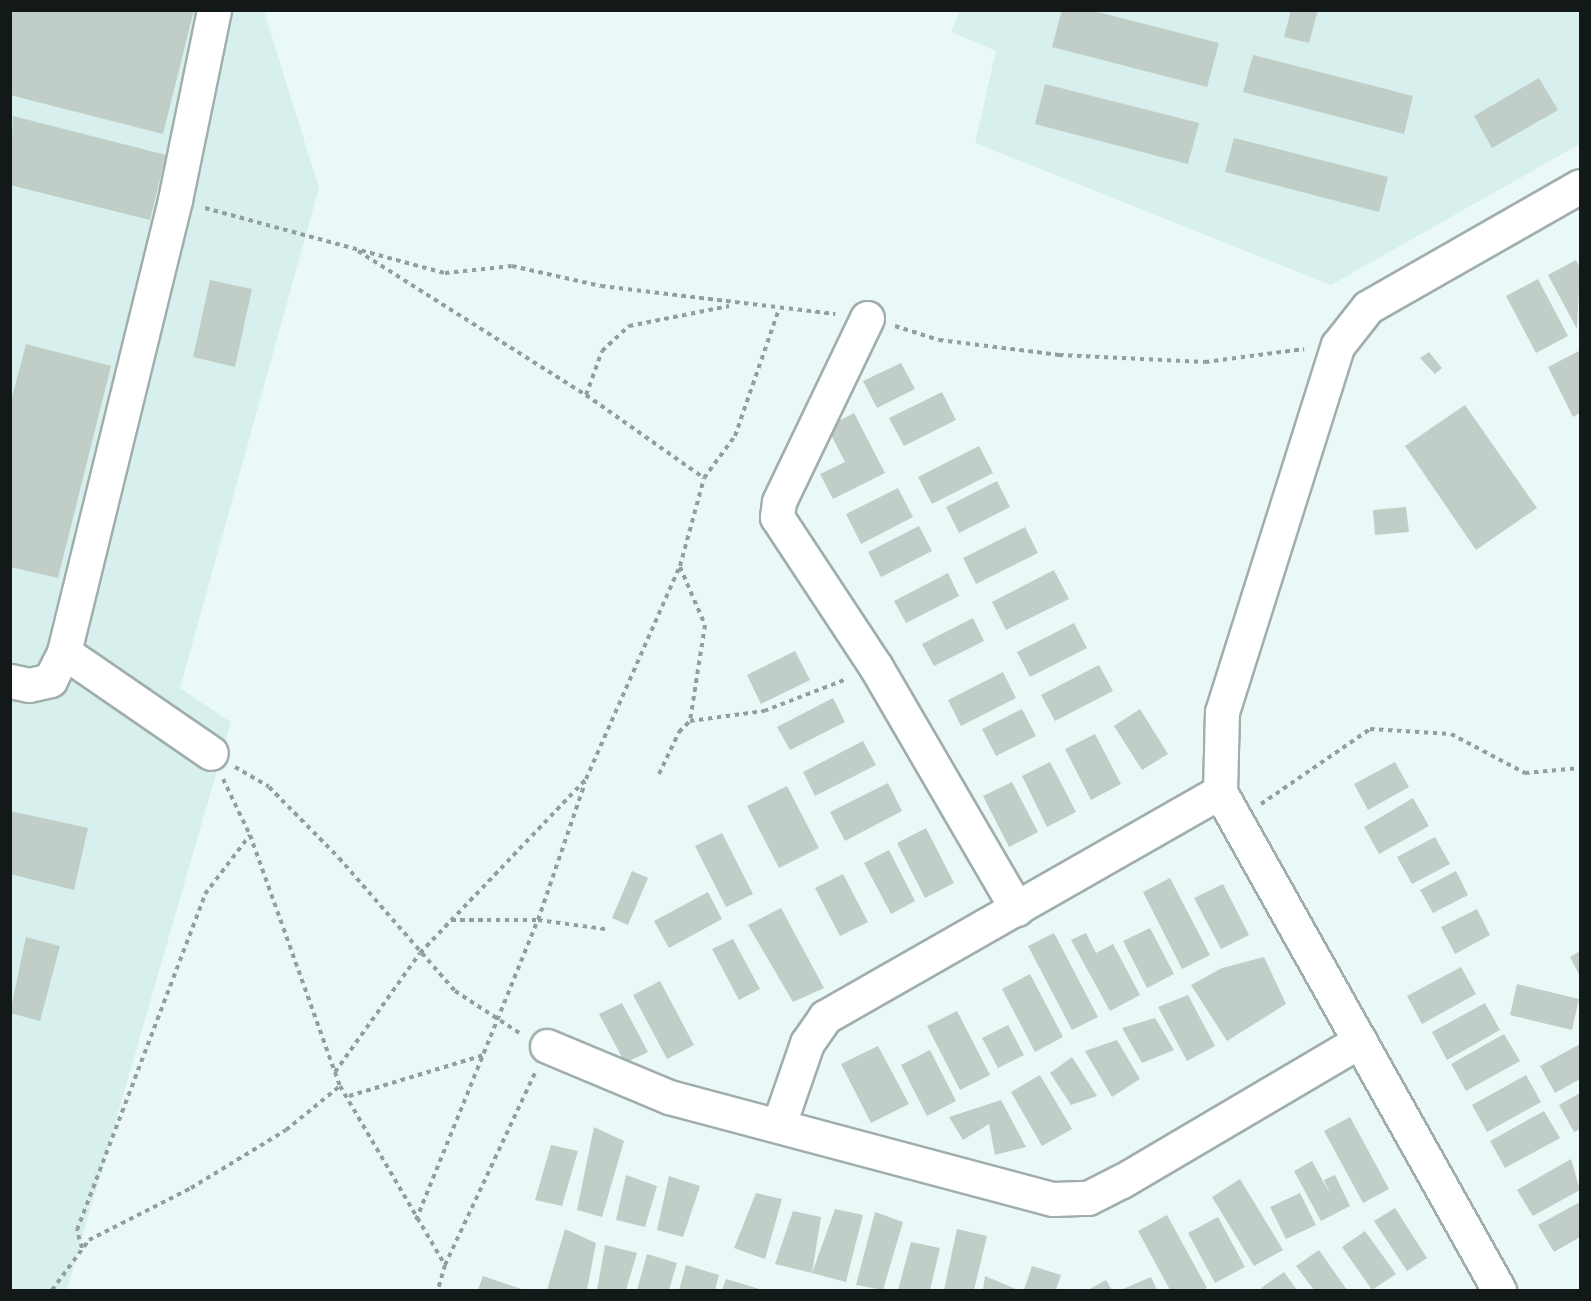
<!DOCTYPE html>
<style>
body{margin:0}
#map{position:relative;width:1591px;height:1301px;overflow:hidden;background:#eaf9f8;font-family:"IBM Plex Sans",sans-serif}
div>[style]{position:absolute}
.built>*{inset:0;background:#d7f0ee}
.building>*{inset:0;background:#c1cdc7}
.path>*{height:4px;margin-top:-2px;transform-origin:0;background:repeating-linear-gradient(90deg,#939e9d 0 4.5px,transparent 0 9px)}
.roads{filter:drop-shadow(2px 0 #a0aead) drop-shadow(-2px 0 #a0aead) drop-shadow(0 2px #a0aead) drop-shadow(0 -2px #a0aead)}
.minor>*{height:33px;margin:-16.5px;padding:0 16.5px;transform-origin:16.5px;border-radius:16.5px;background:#fff}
span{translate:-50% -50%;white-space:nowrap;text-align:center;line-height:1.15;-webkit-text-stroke:6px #fff;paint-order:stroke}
.frame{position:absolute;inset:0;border:12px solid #131818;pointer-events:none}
</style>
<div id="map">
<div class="built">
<div style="clip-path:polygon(960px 10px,1580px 11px,1580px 144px,1331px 285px,975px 143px,996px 51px,951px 32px)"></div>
<div style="clip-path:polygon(10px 11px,264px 11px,319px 188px,180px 688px,231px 722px,67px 1290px,10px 1290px)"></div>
</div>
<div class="building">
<div style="clip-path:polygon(10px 10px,194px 10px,163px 134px,10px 95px)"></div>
<div style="clip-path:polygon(1062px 10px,1090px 10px,1219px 43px,1207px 87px,1052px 47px)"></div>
<div style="clip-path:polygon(1291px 10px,1318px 10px,1309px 43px,1284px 37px)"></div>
<div style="clip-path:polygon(1253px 55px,1413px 96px,1404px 134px,1243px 92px)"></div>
<div style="clip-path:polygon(1539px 78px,1558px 110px,1492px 148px,1474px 116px)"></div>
<div style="clip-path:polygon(1045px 84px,1199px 123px,1188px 164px,1035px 124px)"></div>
<div style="clip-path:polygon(13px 116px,166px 155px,150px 220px,10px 185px)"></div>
<div style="clip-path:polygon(1234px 138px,1388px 177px,1379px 212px,1225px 172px)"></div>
<div style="clip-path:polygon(1576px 260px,1580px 268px,1577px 329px,1548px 275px)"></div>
<div style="clip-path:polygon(1538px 279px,1568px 336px,1536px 353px,1506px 296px)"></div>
<div style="clip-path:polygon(210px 280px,252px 289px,235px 367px,193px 357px)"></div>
<div style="clip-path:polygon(26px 344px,111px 366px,58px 578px,10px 567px,10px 405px)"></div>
<div style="clip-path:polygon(1579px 351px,1580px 413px,1573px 417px,1548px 367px)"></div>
<div style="clip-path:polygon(1429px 352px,1442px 368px,1435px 374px,1420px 358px)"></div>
<div style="clip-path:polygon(901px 363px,915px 389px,877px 408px,863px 381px)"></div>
<div style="clip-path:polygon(942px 392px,956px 420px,904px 446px,889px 418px)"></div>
<div style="clip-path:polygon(1465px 405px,1537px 508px,1476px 550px,1405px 446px)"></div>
<div style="clip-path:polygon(854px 413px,885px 473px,833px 499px,820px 474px,845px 462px,827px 427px)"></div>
<div style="clip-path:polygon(979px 446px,993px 473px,932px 504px,918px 477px)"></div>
<div style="clip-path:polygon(997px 481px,1010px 507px,959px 533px,946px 507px)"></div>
<div style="clip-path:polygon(898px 488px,913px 517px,861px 544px,846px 514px)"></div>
<div style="clip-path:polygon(1406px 507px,1409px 532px,1375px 535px,1373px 510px)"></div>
<div style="clip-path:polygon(919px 526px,932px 551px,881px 577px,868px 552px)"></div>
<div style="clip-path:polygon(1025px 527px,1038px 553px,976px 584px,963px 558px)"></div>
<div style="clip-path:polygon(1054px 570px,1069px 599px,1006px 630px,992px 602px)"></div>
<div style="clip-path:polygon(948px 573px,959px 596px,906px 623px,894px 601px)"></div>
<div style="clip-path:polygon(973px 618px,984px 641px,934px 666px,922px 644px)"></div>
<div style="clip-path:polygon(1074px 623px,1087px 648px,1030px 677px,1017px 652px)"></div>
<div style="clip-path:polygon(795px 651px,810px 680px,761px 704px,747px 675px)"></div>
<div style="clip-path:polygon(1099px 665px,1113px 691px,1055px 721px,1041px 695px)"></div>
<div style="clip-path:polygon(1003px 672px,1016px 698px,961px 726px,948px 700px)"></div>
<div style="clip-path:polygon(833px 698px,845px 722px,790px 750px,777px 727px)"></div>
<div style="clip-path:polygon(1022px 709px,1036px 736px,996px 756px,982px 729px)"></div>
<div style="clip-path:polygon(1140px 709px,1168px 754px,1142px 770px,1114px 726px)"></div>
<div style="clip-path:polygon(1095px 734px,1121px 784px,1091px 800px,1065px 749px)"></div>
<div style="clip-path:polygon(863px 741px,876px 765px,815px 796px,803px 772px)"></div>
<div style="clip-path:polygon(1050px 762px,1076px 812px,1047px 827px,1022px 776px)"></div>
<div style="clip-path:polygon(1395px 762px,1409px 787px,1368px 810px,1354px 784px)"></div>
<div style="clip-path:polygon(1012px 782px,1038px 832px,1009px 847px,983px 796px)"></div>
<div style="clip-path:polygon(888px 783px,902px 811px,845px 841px,830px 812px)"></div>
<div style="clip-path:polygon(787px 786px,819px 848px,779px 868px,747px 806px)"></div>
<div style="clip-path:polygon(1413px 798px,1429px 826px,1379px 854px,1364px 827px)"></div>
<div style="clip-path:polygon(10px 811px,88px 828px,74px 890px,10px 874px)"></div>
<div style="clip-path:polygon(926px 828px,954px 883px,925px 898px,897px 843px)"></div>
<div style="clip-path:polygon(722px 833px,753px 894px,726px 907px,695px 846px)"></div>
<div style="clip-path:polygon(1435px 837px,1450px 864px,1412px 884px,1397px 857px)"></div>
<div style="clip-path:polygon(889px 850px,915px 901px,891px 914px,864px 863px)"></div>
<div style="clip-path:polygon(632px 871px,648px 878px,628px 925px,612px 918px)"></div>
<div style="clip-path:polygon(1456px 871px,1468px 895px,1433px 913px,1420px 890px)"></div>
<div style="clip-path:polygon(843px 874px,868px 922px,840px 936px,815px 888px)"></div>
<div style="clip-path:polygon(1170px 878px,1210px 955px,1182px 969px,1143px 892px)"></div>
<div style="clip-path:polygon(1223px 884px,1249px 935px,1221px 949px,1194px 898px)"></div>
<div style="clip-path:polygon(708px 892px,722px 919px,669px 948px,654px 921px)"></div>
<div style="clip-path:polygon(781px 908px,824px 988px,793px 1002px,748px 925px)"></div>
<div style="clip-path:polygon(1477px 909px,1490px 935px,1455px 954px,1441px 927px)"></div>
<div style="clip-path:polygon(1150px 928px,1174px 974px,1147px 988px,1123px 941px)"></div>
<div style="clip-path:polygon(1054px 933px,1098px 1017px,1072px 1030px,1028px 946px)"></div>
<div style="clip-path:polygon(1086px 933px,1096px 953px,1113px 944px,1140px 995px,1110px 1011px,1071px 940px)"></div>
<div style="clip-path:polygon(26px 937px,60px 946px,40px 1021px,10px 1013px)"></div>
<div style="clip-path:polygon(733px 939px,760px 989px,739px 1000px,712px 949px)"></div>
<div style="clip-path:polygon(1580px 951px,1580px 976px,1570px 957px)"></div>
<div style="clip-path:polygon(1264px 957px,1286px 1004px,1227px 1041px,1191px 985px,1222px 968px)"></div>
<div style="clip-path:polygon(1461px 967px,1476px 994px,1422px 1024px,1407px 996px)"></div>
<div style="clip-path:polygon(1030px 974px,1063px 1037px,1035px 1052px,1002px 989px)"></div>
<div style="clip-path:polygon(660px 981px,694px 1045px,667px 1059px,633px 995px)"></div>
<div style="clip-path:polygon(1517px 984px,1579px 999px,1572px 1030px,1510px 1015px)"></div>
<div style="clip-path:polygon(1188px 995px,1215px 1046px,1187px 1061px,1158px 1007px)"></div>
<div style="clip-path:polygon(622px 1003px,648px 1052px,625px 1063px,599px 1014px)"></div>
<div style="clip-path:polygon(1485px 1003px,1500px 1030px,1447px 1060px,1432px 1032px)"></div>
<div style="clip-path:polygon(957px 1011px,990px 1075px,960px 1090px,927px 1026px)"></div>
<div style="clip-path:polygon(1155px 1018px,1174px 1050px,1142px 1063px,1122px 1028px)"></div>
<div style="clip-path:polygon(1008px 1025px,1024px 1055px,998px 1068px,982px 1038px)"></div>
<div style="clip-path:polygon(1504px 1034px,1520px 1061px,1466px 1091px,1451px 1064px)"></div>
<div style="clip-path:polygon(1117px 1040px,1140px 1079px,1112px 1097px,1085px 1051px)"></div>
<div style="clip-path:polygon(1580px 1044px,1580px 1079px,1555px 1093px,1540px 1066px)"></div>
<div style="clip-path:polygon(878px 1046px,909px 1104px,871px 1123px,841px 1064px)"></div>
<div style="clip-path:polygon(930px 1050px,956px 1101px,927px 1116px,901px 1065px)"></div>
<div style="clip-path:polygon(1072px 1057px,1097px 1096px,1071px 1105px,1050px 1073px)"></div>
<div style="clip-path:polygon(1040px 1075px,1072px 1129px,1042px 1146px,1011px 1092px)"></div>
<div style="clip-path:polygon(1526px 1075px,1541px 1102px,1487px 1132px,1472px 1105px)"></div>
<div style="clip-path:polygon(1580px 1093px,1580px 1129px,1574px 1132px,1559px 1105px)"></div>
<div style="clip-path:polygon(1001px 1100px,1026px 1147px,995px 1155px,989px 1124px,963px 1140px,949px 1117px)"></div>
<div style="clip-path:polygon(1544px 1111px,1560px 1138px,1505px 1168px,1490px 1141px)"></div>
<div style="clip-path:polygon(1350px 1117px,1389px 1189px,1363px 1203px,1324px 1131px)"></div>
<div style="clip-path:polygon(594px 1127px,624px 1141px,602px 1217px,577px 1210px)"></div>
<div style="clip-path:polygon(551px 1145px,578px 1151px,562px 1206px,535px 1200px)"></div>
<div style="clip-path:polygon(1571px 1159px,1580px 1190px,1533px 1216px,1517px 1190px)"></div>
<div style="clip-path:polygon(1312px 1161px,1330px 1194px,1324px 1180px,1335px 1175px,1350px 1206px,1321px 1221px,1294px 1171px)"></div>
<div style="clip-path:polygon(626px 1175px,657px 1186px,645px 1227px,616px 1220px)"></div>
<div style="clip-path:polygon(669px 1176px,700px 1186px,683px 1237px,657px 1230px)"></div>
<div style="clip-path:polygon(1240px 1179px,1283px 1250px,1254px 1266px,1212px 1197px)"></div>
<div style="clip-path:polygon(756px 1193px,782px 1199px,765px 1259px,734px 1248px)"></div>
<div style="clip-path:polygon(1300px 1193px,1316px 1225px,1286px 1239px,1270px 1207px)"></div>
<div style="clip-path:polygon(1580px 1202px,1580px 1237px,1554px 1252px,1538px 1225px)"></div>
<div style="clip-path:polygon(1395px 1208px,1427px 1258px,1407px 1271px,1374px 1221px)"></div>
<div style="clip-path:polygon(835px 1209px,863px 1215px,846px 1282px,812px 1273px)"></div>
<div style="clip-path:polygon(793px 1211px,821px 1217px,812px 1273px,775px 1264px)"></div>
<div style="clip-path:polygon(875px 1212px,903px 1222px,883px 1290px,856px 1285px)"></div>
<div style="clip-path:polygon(1167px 1215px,1207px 1288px,1202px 1290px,1170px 1290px,1138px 1231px)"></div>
<div style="clip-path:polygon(1218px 1217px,1245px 1267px,1215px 1283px,1188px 1233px)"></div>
<div style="clip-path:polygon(565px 1229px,596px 1243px,587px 1290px,547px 1290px)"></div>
<div style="clip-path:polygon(957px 1229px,987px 1236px,974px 1290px,944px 1290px)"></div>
<div style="clip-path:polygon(1365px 1231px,1396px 1274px,1372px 1290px,1342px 1247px)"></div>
<div style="clip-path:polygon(911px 1242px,940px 1248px,930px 1290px,898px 1290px)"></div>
<div style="clip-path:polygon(605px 1245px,637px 1253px,626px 1290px,597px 1290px)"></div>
<div style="clip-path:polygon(1319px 1250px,1347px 1290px,1314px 1290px,1296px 1266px)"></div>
<div style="clip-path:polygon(647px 1254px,677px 1263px,669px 1290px,637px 1290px)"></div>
<div style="clip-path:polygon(686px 1265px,719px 1275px,715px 1290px,679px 1290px)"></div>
<div style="clip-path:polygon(1032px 1266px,1061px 1275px,1056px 1290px,1024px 1290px)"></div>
<div style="clip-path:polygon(1284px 1272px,1297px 1290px,1263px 1290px,1261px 1288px)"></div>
<div style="clip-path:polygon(483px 1276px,524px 1290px,478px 1290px)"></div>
<div style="clip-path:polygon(985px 1276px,1018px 1290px,983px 1290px)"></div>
<div style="clip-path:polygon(1151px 1277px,1157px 1290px,1124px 1290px,1123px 1289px)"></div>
<div style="clip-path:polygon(726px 1279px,763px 1290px,722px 1290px)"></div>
<div style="clip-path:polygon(1106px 1280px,1112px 1290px,1088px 1290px)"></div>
</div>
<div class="path">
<div style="left:205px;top:208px;width:249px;rotate:15.2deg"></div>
<div style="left:445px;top:273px;width:67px;rotate:-6deg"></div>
<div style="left:512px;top:266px;width:91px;rotate:12.7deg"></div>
<div style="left:601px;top:286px;width:236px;rotate:6.8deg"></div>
<div style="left:358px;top:251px;width:270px;rotate:32.3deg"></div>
<div style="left:586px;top:395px;width:144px;rotate:35.1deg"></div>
<div style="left:895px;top:326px;width:46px;rotate:17.7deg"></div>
<div style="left:939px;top:340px;width:121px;rotate:7.1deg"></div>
<div style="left:1059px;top:355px;width:146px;rotate:2.7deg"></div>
<div style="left:1205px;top:362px;width:100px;rotate:-7.5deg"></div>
<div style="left:586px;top:395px;width:47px;rotate:-70deg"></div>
<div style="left:602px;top:351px;width:37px;rotate:-43deg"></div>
<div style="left:629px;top:326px;width:102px;rotate:-11.3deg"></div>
<div style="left:680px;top:567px;width:63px;rotate:66.7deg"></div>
<div style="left:705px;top:625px;width:97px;rotate:98.9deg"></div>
<div style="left:235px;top:767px;width:39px;rotate:30deg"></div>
<div style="left:269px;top:787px;width:100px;rotate:45.4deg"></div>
<div style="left:339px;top:858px;width:176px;rotate:48.9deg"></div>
<div style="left:455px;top:991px;width:79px;rotate:33.1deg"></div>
<div style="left:659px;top:774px;width:47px;rotate:-64.5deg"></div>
<div style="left:679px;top:732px;width:16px;rotate:-45deg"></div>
<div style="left:690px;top:721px;width:75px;rotate:-7.7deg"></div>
<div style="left:764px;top:711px;width:89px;rotate:-21.1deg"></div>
<div style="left:223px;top:779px;width:62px;rotate:64.3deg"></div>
<div style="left:250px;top:835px;width:267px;rotate:70.3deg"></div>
<div style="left:340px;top:1086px;width:208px;rotate:59.6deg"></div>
<div style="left:445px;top:1265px;width:26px;rotate:106deg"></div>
<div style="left:1261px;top:804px;width:132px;rotate:-34.5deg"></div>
<div style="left:1370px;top:729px;width:81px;rotate:3.5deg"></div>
<div style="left:1451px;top:734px;width:84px;rotate:27.8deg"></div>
<div style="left:1525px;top:773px;width:55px;rotate:-5.2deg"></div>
<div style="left:451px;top:920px;width:87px"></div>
<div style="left:538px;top:920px;width:68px;rotate:7.7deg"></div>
<div style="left:335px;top:1072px;width:146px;rotate:-54.5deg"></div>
<div style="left:420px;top:953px;width:240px;rotate:-46.3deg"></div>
<div style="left:586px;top:779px;width:233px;rotate:-66.2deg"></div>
<div style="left:680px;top:566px;width:91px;rotate:-74.7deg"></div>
<div style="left:704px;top:478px;width:52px;rotate:-53.6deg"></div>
<div style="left:735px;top:436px;width:134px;rotate:-70.9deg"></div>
<div style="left:349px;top:1096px;width:141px;rotate:-16.9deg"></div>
<div style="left:416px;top:1220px;width:324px;rotate:-67.9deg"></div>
<div style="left:538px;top:920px;width:145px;rotate:-71.1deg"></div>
<div style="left:82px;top:1248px;width:19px;rotate:-106deg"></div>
<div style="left:77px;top:1230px;width:360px;rotate:-69.1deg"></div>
<div style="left:205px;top:894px;width:74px;rotate:-52.7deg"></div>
<div style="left:445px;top:1265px;width:212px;rotate:-64.9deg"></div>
<div style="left:52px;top:1290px;width:62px;rotate:-53.5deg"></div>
<div style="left:89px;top:1240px;width:114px;rotate:-27deg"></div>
<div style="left:191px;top:1188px;width:111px;rotate:-31.4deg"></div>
<div style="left:286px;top:1130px;width:70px;rotate:-39.2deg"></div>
</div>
<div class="roads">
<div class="minor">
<div style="left:867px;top:318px;width:204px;rotate:115.6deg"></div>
<div style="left:779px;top:502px;width:15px;rotate:98deg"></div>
<div style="left:777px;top:517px;width:180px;rotate:56.6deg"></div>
<div style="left:876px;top:667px;width:280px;rotate:59.8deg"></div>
<div style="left:64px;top:652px;width:178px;rotate:34.5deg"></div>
<div style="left:10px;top:681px;width:19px;rotate:12deg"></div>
<div style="left:29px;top:685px;width:22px;rotate:-13deg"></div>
<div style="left:50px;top:680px;width:31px;rotate:-63deg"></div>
<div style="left:64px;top:652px;width:465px;rotate:-76.2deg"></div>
<div style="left:175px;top:200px;width:194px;rotate:-78.4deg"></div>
<div style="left:1220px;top:792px;width:80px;rotate:-88.6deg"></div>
<div style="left:1222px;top:712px;width:385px;rotate:-72.5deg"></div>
<div style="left:1338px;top:345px;width:48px;rotate:-51.7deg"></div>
<div style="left:1368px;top:307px;width:244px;rotate:-29.7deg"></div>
<div style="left:547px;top:1046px;width:132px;rotate:22.7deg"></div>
<div style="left:669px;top:1097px;width:397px;rotate:14.9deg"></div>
<div style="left:1053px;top:1199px;width:35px;rotate:-2deg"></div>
<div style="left:1088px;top:1198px;width:38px;rotate:-27deg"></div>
<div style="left:1122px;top:1181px;width:276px;rotate:-30.5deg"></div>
<div style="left:779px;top:1124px;width:86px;rotate:-70.9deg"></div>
<div style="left:807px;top:1043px;width:32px;rotate:-55deg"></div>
<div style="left:825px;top:1017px;width:455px;rotate:-29.7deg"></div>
<div style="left:1220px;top:792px;width:571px;rotate:60.74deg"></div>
</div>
</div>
<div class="frame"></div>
</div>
